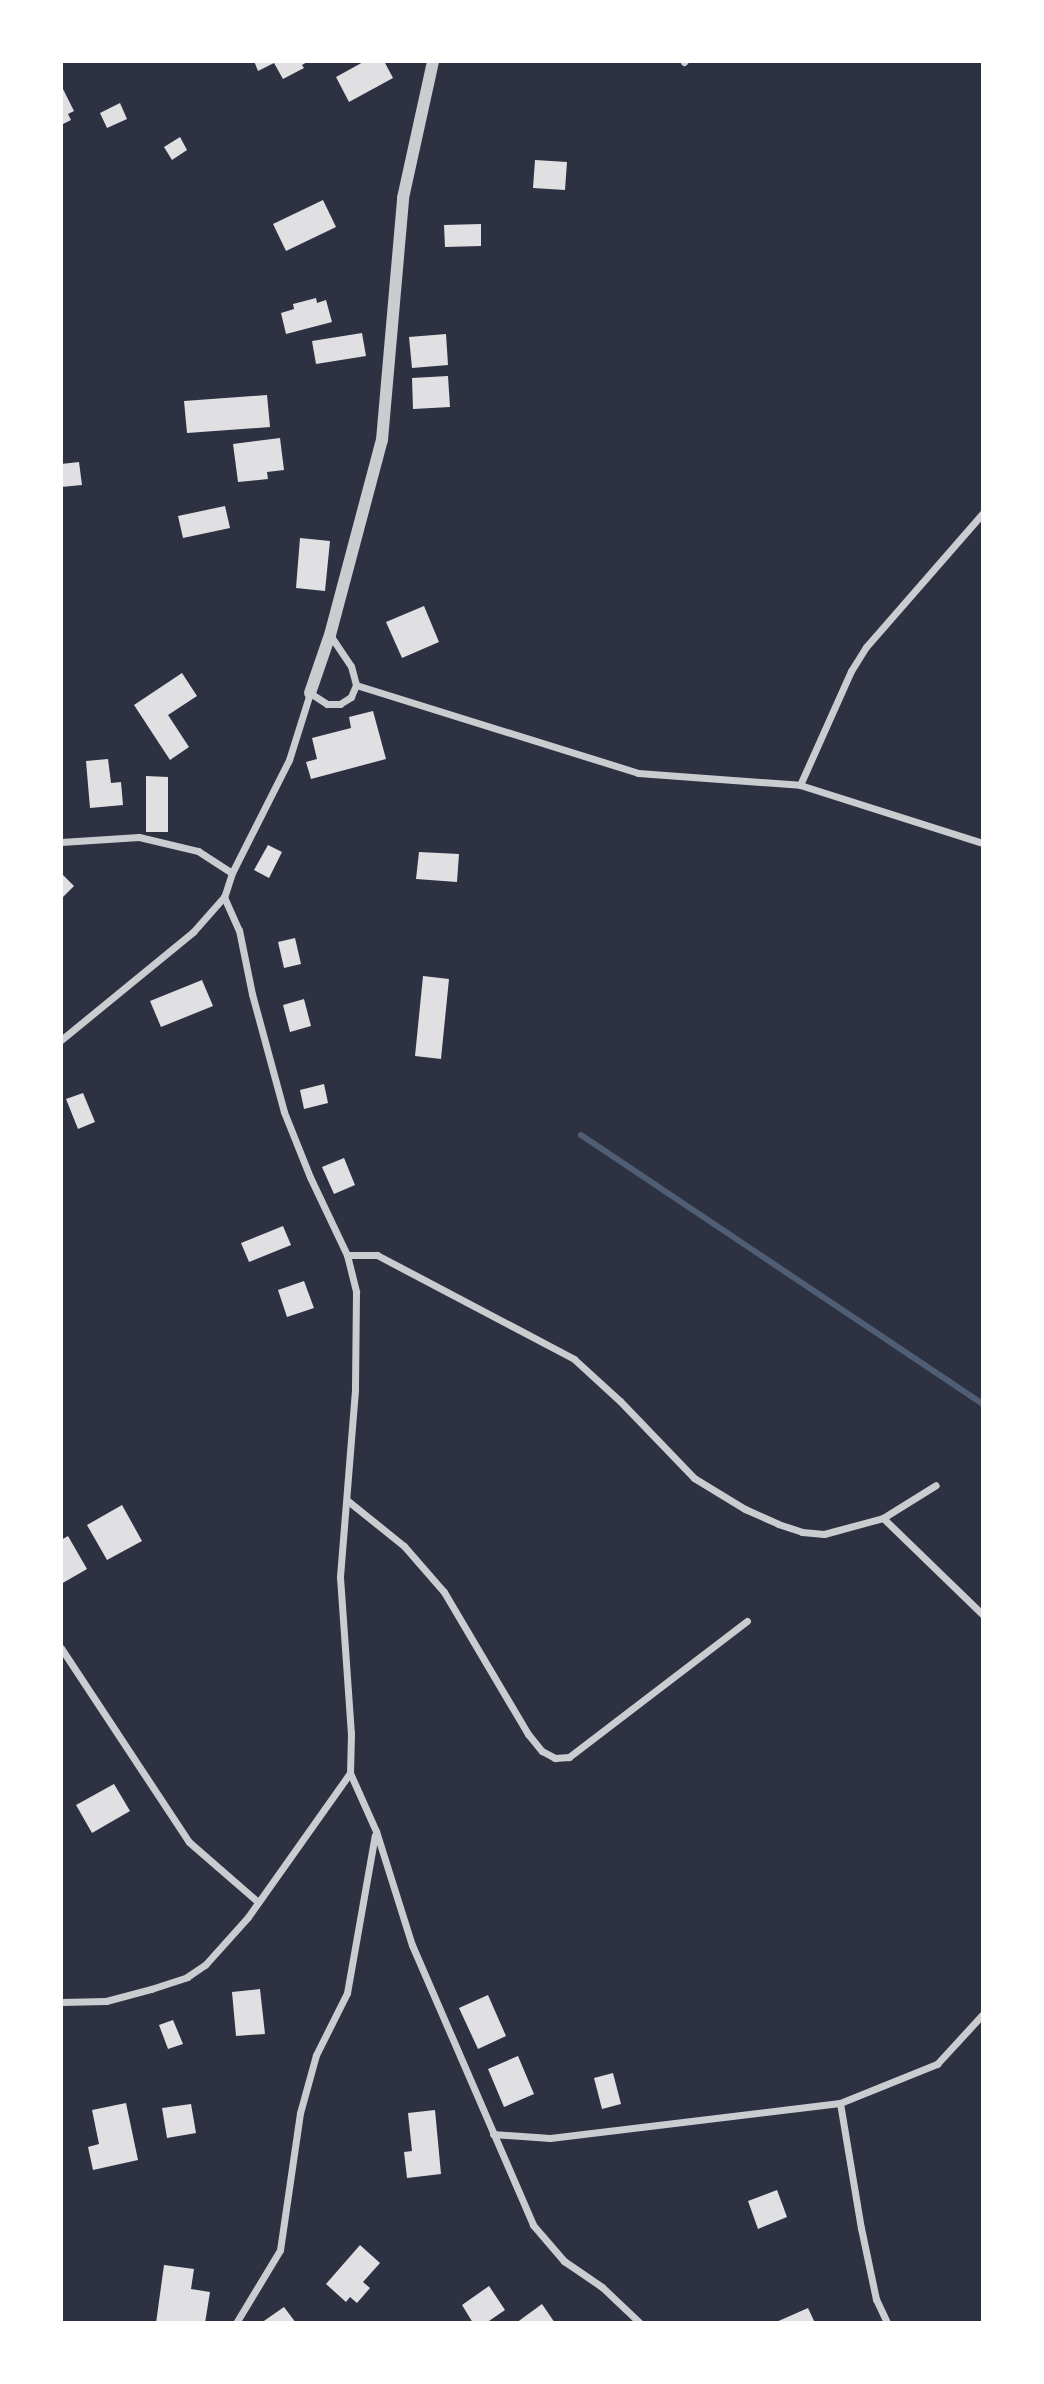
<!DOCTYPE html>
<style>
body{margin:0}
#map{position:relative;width:1044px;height:2384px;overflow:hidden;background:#2d3142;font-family:Helvetica,sans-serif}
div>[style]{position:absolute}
.stream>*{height:6px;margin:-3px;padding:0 3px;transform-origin:3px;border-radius:3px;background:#4f5d75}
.building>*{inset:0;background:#e0e0e3}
.minor>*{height:7px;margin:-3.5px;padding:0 3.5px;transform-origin:3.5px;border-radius:3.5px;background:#caccd0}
.tertiary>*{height:12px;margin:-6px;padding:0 6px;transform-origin:6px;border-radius:6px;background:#caccd0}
span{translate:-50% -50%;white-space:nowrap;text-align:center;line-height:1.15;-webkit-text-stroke:5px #fff;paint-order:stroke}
.frame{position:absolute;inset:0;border:63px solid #fff;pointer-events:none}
</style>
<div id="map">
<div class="stream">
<div style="left:581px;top:1135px;width:484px;rotate:33.8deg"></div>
</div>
<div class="building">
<div style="clip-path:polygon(254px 61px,309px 61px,302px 65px,304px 68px,283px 79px,274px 63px,258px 71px)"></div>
<div style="clip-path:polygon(365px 61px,384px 61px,393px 78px,349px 102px,336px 77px)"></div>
<div style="clip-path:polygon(63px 89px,74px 111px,68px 114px,71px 120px,61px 125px)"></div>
<div style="clip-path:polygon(120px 103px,127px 119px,107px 128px,100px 113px)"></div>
<div style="clip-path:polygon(180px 137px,187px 150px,172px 160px,164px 147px)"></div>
<div style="clip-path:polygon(535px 160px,567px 162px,565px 190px,533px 188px)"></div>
<div style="clip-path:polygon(323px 200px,336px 227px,286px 251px,273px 224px)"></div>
<div style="clip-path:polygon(481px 224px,481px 246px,445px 247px,444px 225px)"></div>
<div style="clip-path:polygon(316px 298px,317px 303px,326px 300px,332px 322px,286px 334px,281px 313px,294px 309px,293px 304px)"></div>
<div style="clip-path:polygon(362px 333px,366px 356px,316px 364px,312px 341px)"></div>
<div style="clip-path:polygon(446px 334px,448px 365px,412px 368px,409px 337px)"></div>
<div style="clip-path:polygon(448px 376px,450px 407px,413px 409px,412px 378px)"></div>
<div style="clip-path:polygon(267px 395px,270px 427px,187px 433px,184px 401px)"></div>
<div style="clip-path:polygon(280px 438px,284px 470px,267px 472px,268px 479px,238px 482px,233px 444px)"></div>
<div style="clip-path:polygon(79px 462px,82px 485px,61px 487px,61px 464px)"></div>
<div style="clip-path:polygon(225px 506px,230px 528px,183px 538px,178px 516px)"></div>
<div style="clip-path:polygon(300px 538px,330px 541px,325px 591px,296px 588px)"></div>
<div style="clip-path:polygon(424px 606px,439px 642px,402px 658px,386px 622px)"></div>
<div style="clip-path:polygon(182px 673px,197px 696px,168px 715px,189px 747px,170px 760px,134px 705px)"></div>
<div style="clip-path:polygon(373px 711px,386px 759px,311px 779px,306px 762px,317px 759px,312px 738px,351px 728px,349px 717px)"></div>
<div style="clip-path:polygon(108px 759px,111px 783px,121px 782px,123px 805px,90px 808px,86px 761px)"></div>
<div style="clip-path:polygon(146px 776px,168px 777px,168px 832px,146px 832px)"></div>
<div style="clip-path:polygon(268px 845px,282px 852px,269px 878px,254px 870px)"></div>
<div style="clip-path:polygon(419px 852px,459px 854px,457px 882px,416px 879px)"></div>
<div style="clip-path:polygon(61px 873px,74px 886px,61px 899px)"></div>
<div style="clip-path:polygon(295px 938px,301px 964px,284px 968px,278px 942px)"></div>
<div style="clip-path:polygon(423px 976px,449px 979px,441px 1059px,415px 1056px)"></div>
<div style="clip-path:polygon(202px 980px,213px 1006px,161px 1027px,150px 1001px)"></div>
<div style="clip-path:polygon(304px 999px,311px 1026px,290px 1032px,283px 1005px)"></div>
<div style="clip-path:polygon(324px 1084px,328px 1103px,304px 1109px,300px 1090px)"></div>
<div style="clip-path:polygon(83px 1093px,95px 1122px,78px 1129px,66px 1099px)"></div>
<div style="clip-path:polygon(344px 1158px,355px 1185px,334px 1194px,322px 1167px)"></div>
<div style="clip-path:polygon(283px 1226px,291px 1245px,249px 1262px,241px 1243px)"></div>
<div style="clip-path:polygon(304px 1281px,314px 1308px,287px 1317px,278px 1290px)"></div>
<div style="clip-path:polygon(122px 1505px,142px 1541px,107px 1560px,87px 1525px)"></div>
<div style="clip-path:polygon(68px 1536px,87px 1569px,61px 1584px,61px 1540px)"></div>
<div style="clip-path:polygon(114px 1784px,130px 1811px,92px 1833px,76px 1805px)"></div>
<div style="clip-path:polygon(260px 1989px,265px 2034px,236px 2036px,232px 1992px)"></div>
<div style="clip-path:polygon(488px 1995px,506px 2036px,478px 2049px,459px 2008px)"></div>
<div style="clip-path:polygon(173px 2020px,183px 2044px,168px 2049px,159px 2025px)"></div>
<div style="clip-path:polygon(518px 2056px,534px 2094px,504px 2107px,488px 2069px)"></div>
<div style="clip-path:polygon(613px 2073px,621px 2104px,602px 2109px,594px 2078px)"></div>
<div style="clip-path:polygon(126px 2103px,138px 2160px,93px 2170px,88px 2147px,99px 2144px,92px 2110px)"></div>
<div style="clip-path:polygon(191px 2104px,196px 2133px,167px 2138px,162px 2108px)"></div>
<div style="clip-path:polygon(435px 2110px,441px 2174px,407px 2178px,404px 2152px,412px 2151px,408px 2113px)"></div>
<div style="clip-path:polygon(777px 2190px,787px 2217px,758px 2229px,748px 2201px)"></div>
<div style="clip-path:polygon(360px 2245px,380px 2263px,363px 2282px,370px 2288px,357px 2303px,350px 2297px,346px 2302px,326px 2284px)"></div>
<div style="clip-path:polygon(164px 2265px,194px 2269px,191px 2289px,210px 2292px,205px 2323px,156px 2323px)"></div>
<div style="clip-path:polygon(489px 2286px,505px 2310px,486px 2323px,473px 2323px,462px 2305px)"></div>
<div style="clip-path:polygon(542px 2304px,555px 2323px,516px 2323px)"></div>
<div style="clip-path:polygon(284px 2307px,296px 2323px,261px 2323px)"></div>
<div style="clip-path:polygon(808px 2308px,815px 2323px,774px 2323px)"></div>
</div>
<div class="minor">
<div style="left:684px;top:62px;width:1px;rotate:-45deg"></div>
<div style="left:330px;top:635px;width:37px;rotate:56deg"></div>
<div style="left:351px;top:666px;width:20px;rotate:75deg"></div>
<div style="left:356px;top:685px;width:13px;rotate:113deg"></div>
<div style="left:351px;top:697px;width:13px;rotate:148deg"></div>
<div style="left:340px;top:704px;width:13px;rotate:180deg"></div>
<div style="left:327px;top:704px;width:20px;rotate:-147deg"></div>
<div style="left:310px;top:693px;width:70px;rotate:107.4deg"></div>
<div style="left:289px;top:760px;width:127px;rotate:116.8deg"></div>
<div style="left:232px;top:873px;width:25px;rotate:108deg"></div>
<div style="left:224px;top:897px;width:36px;rotate:66deg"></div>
<div style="left:239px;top:930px;width:65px;rotate:78.5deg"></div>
<div style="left:252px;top:994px;width:122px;rotate:74.8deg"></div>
<div style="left:284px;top:1112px;width:70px;rotate:68.2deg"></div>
<div style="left:310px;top:1177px;width:86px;rotate:64.6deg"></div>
<div style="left:347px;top:1255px;width:38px;rotate:76deg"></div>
<div style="left:356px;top:1292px;width:98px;rotate:90.6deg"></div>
<div style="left:355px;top:1390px;width:188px;rotate:94.6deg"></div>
<div style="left:340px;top:1577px;width:156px;rotate:86deg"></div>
<div style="left:351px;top:1733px;width:40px;rotate:91.4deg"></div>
<div style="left:350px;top:1773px;width:64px;rotate:65.9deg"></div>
<div style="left:376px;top:1831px;width:120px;rotate:72.5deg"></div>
<div style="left:412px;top:1945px;width:305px;rotate:66.6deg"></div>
<div style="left:533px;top:2225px;width:48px;rotate:49.3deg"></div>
<div style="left:564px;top:2261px;width:46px;rotate:34.4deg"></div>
<div style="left:602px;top:2287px;width:52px;rotate:43.5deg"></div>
<div style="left:356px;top:685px;width:295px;rotate:17.3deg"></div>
<div style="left:638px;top:773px;width:162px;rotate:4.2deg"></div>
<div style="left:800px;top:785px;width:192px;rotate:17.6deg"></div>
<div style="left:800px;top:785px;width:125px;rotate:-65.9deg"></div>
<div style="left:851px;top:671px;width:28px;rotate:-58deg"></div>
<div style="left:866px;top:647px;width:178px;rotate:-48.9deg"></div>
<div style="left:61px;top:842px;width:78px;rotate:-3.7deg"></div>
<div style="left:139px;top:837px;width:61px;rotate:13.3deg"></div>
<div style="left:198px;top:851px;width:40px;rotate:32.9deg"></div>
<div style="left:61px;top:1040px;width:171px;rotate:-39.3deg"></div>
<div style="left:193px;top:932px;width:47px;rotate:-48.5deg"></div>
<div style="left:347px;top:1255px;width:30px"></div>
<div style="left:377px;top:1255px;width:223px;rotate:27.8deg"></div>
<div style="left:574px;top:1359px;width:62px;rotate:42.4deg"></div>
<div style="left:620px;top:1401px;width:107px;rotate:46.1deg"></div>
<div style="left:694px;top:1478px;width:60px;rotate:31.3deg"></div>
<div style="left:745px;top:1509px;width:36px;rotate:24deg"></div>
<div style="left:778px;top:1524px;width:25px;rotate:18deg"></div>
<div style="left:802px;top:1532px;width:22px;rotate:5deg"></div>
<div style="left:824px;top:1534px;width:61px;rotate:-15.2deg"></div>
<div style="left:883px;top:1518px;width:62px;rotate:-31.9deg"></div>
<div style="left:348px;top:1501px;width:72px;rotate:38.8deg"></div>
<div style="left:404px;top:1546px;width:61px;rotate:49deg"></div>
<div style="left:444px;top:1592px;width:165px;rotate:59.4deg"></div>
<div style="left:528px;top:1734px;width:22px;rotate:51deg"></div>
<div style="left:542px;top:1751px;width:15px;rotate:28deg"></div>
<div style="left:555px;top:1758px;width:14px;rotate:-4deg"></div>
<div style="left:569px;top:1757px;width:224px;rotate:-37.4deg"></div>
<div style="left:883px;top:1518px;width:139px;rotate:44.1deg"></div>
<div style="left:61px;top:1648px;width:232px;rotate:56.6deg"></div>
<div style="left:189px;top:1842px;width:91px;rotate:41deg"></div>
<div style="left:61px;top:2002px;width:45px;rotate:-1.3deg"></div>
<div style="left:106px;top:2001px;width:47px;rotate:-14.9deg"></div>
<div style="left:151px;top:1989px;width:38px;rotate:-18deg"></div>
<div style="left:187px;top:1977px;width:22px;rotate:-34deg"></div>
<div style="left:205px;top:1965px;width:64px;rotate:-48.1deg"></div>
<div style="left:248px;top:1917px;width:176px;rotate:-54.7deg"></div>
<div style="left:840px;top:2103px;width:127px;rotate:80.5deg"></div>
<div style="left:861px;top:2228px;width:73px;rotate:78.1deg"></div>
<div style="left:876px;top:2299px;width:26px;rotate:65deg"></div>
<div style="left:493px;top:2134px;width:57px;rotate:4deg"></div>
<div style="left:550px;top:2138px;width:292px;rotate:-6.9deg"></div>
<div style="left:840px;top:2103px;width:105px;rotate:-21.9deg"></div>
<div style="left:937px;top:2064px;width:68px;rotate:-47.4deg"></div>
<div style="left:236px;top:2323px;width:85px;rotate:-58.9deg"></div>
<div style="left:280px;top:2250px;width:138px;rotate:-81.7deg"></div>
<div style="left:300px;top:2113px;width:60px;rotate:-74.6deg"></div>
<div style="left:316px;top:2055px;width:69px;rotate:-63.4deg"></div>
<div style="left:347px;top:1993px;width:160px;rotate:-80deg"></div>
</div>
<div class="tertiary">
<div style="left:310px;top:693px;width:61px;rotate:-71deg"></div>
<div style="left:330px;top:635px;width:202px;rotate:-75.1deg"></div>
<div style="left:382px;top:440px;width:243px;rotate:-85deg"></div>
<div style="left:403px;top:198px;width:140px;rotate:-77.6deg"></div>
</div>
<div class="frame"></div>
</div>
